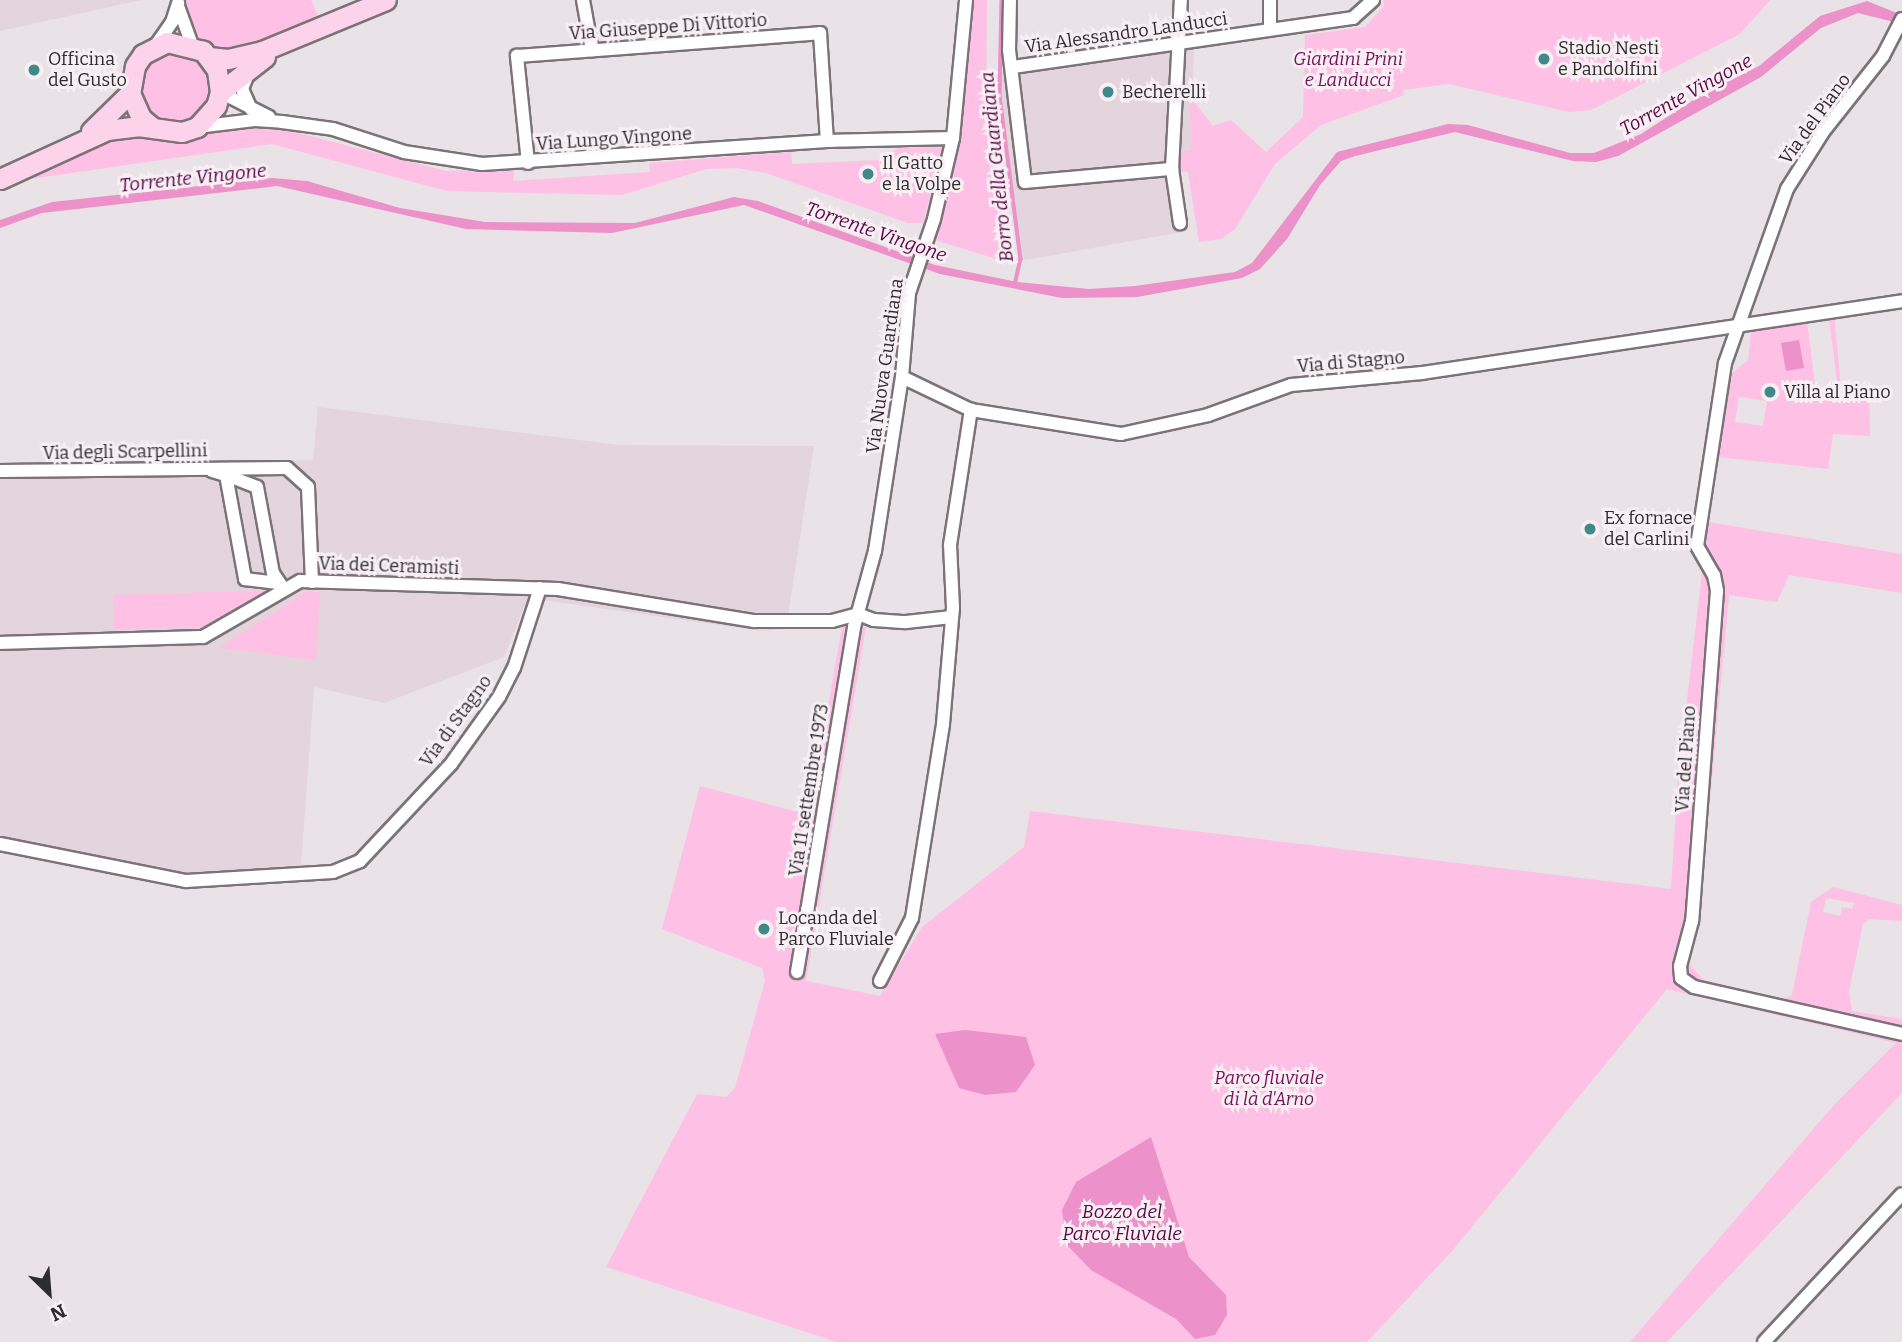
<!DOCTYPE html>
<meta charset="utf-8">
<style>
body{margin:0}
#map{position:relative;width:1902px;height:1342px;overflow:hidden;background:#e9e2e6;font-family:Bitter,serif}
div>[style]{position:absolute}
.built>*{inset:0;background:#e4d5dd}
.green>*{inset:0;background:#fec0e4}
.round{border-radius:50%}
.water>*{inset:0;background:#ec91c9}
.stream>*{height:3.5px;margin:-1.75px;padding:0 1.75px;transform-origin:1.75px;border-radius:1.75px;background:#ec91c9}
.roads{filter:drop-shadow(2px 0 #7a7377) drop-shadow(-2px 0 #7a7377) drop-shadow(0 2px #7a7377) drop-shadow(0 -2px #7a7377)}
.street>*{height:12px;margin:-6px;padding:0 6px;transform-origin:6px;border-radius:6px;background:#fff}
.primary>*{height:19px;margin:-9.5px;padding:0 9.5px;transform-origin:9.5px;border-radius:9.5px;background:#fdd3ec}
.dots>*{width:19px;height:19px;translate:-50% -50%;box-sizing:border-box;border:4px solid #f7eff3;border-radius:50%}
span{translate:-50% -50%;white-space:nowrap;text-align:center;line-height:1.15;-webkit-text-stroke:6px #f7eff3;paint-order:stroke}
.street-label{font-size:18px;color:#2f2c2e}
.poi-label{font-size:18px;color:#2f2c2e}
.left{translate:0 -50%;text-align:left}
.park-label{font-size:18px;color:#790d5b;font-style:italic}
.water-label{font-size:19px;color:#590843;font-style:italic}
.north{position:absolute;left:14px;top:1258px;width:70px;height:70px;-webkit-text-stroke:5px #f7eff3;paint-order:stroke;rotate:155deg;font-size:19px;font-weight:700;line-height:28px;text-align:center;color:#2f2c2e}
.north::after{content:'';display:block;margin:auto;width:24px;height:32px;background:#2f2c2e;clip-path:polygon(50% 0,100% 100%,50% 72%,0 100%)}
</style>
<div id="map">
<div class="built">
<div style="clip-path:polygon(0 0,141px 0,0 31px)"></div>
<div style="clip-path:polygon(1194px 48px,1191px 150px,1178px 151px,1187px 231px,1020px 261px,994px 73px)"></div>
<div style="clip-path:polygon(318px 407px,619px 445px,814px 446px,786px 629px,762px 631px,528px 598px,504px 657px,384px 703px,314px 687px,301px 867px,188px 875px,0 838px,0 464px,313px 460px)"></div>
</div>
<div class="green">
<div style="clip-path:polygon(186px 0,311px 0,320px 20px,247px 50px,215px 53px,195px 37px)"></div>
<div style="clip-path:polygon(967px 0,987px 0,986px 97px,1003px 261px,935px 240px,960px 127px)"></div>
<div style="clip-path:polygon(1383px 0,1770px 0,1740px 34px,1591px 110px,1569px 112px,1449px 84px,1403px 90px,1404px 95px,1321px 125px,1275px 164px,1235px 229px,1221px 239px,1199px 242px,1188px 172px,1180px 171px,1178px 151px,1191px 150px,1190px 96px,1213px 126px,1231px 120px,1266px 152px,1303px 117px,1305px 35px,1365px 27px,1384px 6px)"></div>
<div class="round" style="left:140px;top:52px;width:70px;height:70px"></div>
<div style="clip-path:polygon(239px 127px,287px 130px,446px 171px,514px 169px,513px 181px,650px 172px,649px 163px,791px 152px,792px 164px,882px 160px,898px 148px,943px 147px,923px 223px,908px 223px,766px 173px,737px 168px,706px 169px,622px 195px,447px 191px,272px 144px,23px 180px,121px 135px)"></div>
<div style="clip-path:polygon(evenodd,1834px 314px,1841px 388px,1869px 389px,1870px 436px,1833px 434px,1828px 469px,1717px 457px,1727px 377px,1748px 360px,1752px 323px,1834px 314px,1829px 318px,1838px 390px,1816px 393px,1807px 321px,1829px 318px,1834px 314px,1739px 397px,1767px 401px,1763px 426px,1735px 422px,1739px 397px)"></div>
<div style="clip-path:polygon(evenodd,1708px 522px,1902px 554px,1902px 593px,1789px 575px,1777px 602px,1729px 595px,1699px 918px,1688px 963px,1704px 980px,1783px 1000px,1792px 995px,1811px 902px,1833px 887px,1902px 905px,1902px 921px,1870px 919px,1863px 924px,1849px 991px,1852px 1011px,1902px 1019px,1902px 1093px,1667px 1342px,1630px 1342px,1834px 1105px,1896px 1043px,1667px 989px,1453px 1250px,1367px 1342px,837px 1342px,606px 1267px,697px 1094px,726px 1097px,735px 1088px,765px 981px,762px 968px,662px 929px,700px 786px,816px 817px,824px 731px,842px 626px,866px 627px,806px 981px,880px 996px,922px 927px,1024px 847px,1030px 811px,1671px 889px,1678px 777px,1708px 522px,1826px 898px,1854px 903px,1852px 909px,1842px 907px,1840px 916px,1823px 912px,1826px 898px)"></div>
<div style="clip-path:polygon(282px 590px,216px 627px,114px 629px,113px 595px)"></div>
<div style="clip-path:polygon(307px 591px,320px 592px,316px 660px,219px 648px)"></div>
</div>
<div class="water">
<div style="clip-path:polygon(1867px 1px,1902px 15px,1902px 24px,1858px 13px,1821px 28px,1761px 77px,1618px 156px,1596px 162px,1573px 161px,1455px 132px,1355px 156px,1341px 161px,1320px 185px,1287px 239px,1260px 269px,1242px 278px,1137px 297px,1062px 298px,940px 274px,744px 205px,612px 233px,466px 229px,277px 186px,42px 213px,0 228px,0 220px,52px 202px,272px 178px,307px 181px,400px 208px,485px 222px,635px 223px,734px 197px,758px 201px,935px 265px,1017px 282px,1089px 289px,1135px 286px,1235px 272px,1252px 263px,1337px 152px,1448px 124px,1468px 125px,1570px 153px,1594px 153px,1641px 134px,1703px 94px,1759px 66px,1820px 16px)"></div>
<div style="clip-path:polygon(1799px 340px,1804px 368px,1786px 371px,1781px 343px)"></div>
<div style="clip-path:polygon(965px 1030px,1026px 1037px,1035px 1065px,1016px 1092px,985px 1095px,959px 1088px,935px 1034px)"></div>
<div style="clip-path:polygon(1151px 1137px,1189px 1257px,1226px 1295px,1227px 1315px,1215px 1335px,1195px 1339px,1176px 1319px,1091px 1270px,1067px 1245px,1062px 1210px,1076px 1182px)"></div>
</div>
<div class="stream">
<div style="left:1002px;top:0;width:96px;rotate:91.2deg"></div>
<div style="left:1000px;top:96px;width:164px;rotate:82.7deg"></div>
<div style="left:1021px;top:259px;width:27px;rotate:103deg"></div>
</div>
<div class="roads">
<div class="street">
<div style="left:583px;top:0;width:51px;rotate:79.8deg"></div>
<div style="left:1010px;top:0;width:50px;rotate:91.1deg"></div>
<div style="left:1009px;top:50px;width:133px;rotate:83.1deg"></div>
<div style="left:1025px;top:182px;width:148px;rotate:-5.1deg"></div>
<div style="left:1172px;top:169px;width:169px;rotate:-87deg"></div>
<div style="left:1270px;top:0;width:29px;rotate:90deg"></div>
<div style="left:178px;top:6px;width:41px;rotate:70.3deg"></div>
<div style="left:1902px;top:19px;width:42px;rotate:117.2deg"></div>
<div style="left:1883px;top:56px;width:97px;rotate:128.3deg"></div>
<div style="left:1823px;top:132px;width:67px;rotate:122.3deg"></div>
<div style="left:1787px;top:189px;width:185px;rotate:109.6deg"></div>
<div style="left:1725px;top:363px;width:185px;rotate:98.7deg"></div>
<div style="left:1697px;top:546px;width:34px;rotate:60deg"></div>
<div style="left:1714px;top:575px;width:16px;rotate:79deg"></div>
<div style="left:1717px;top:591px;width:331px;rotate:94.3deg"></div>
<div style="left:1692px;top:921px;width:47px;rotate:104.9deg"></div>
<div style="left:1680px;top:966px;width:12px;rotate:85deg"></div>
<div style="left:1681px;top:978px;width:16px;rotate:35deg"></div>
<div style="left:1694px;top:987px;width:213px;rotate:12.7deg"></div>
<div style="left:156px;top:45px;width:28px;rotate:-55deg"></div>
<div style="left:172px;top:22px;width:20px;rotate:-72deg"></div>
<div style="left:1013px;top:67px;width:344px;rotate:-8.2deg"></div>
<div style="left:1353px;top:18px;width:27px;rotate:-42deg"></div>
<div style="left:248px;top:74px;width:16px;rotate:112deg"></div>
<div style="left:242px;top:89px;width:22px;rotate:66deg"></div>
<div style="left:220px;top:92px;width:55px;rotate:27deg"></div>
<div style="left:197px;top:127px;width:58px;rotate:-6.9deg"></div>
<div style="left:255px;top:120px;width:27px;rotate:4deg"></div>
<div style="left:282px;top:122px;width:51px;rotate:7.8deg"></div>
<div style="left:333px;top:129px;width:75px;rotate:17.9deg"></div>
<div style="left:404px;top:152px;width:79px;rotate:8.7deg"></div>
<div style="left:482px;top:164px;width:346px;rotate:-3.8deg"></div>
<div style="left:827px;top:141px;width:126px;rotate:-1.4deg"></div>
<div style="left:528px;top:163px;width:108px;rotate:-95.9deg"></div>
<div style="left:517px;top:56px;width:304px;rotate:-4.3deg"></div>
<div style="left:820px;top:33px;width:108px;rotate:86.3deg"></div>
<div style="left:1172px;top:169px;width:55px;rotate:81.6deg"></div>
<div style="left:902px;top:377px;width:76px;rotate:25.6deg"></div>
<div style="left:971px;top:410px;width:152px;rotate:9.1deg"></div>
<div style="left:1121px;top:434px;width:89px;rotate:-12.3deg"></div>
<div style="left:1208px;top:415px;width:88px;rotate:-19.9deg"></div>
<div style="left:1291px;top:385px;width:132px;rotate:-5.2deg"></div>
<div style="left:1422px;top:373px;width:485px;rotate:-8.5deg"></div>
<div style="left:0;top:471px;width:287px;rotate:-0.6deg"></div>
<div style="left:287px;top:468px;width:28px;rotate:42deg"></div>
<div style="left:308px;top:487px;width:95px;rotate:87.6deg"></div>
<div style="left:212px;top:471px;width:15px;rotate:16deg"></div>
<div style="left:226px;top:475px;width:106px;rotate:79.6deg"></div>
<div style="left:245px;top:579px;width:31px;rotate:7deg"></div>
<div style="left:226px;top:475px;width:33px;rotate:21deg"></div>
<div style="left:257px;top:487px;width:87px;rotate:79.5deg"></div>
<div style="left:273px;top:573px;width:14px;rotate:56deg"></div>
<div style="left:0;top:643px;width:203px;rotate:-1.7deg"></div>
<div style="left:203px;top:637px;width:112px;rotate:-30deg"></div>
<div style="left:300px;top:581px;width:258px;rotate:1.8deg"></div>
<div style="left:558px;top:589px;width:199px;rotate:9.3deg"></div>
<div style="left:754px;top:621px;width:78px"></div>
<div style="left:832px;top:621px;width:27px;rotate:-15deg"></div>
<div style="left:858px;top:614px;width:17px;rotate:21deg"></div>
<div style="left:874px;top:620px;width:32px;rotate:4deg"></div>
<div style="left:906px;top:622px;width:46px;rotate:-6.2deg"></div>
<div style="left:0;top:844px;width:190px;rotate:11.3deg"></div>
<div style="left:186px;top:881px;width:147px;rotate:-3.5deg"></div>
<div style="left:333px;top:872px;width:29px;rotate:-22deg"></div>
<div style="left:360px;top:861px;width:133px;rotate:-46.8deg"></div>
<div style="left:451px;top:764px;width:82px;rotate:-54.4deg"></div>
<div style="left:499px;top:697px;width:33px;rotate:-63deg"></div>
<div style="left:514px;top:668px;width:84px;rotate:-72deg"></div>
<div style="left:797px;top:972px;width:350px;rotate:-80.6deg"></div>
<div style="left:854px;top:627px;width:79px;rotate:-74.6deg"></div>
<div style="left:875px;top:551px;width:176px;rotate:-81.2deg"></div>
<div style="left:902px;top:377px;width:84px;rotate:-85.2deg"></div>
<div style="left:909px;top:293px;width:78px;rotate:-71.3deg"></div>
<div style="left:934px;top:219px;width:83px;rotate:-76.8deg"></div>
<div style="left:953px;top:138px;width:139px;rotate:-84.6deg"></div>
<div style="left:880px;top:981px;width:71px;rotate:-63.1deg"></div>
<div style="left:912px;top:918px;width:196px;rotate:-80.9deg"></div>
<div style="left:943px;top:724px;width:116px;rotate:-85.1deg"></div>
<div style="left:953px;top:608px;width:63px;rotate:-92.7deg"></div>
<div style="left:950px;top:545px;width:137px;rotate:-81.2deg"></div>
<div style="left:1764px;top:1342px;width:202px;rotate:-47deg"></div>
</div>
<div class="primary">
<div style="left:209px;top:57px;width:19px;rotate:6deg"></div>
<div style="left:228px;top:59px;width:35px;rotate:-13deg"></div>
<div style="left:262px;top:51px;width:134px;rotate:-22.4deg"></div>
<div style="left:220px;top:92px;width:57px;rotate:-37.9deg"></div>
<div style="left:91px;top:131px;width:54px;rotate:-44.3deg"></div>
<div style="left:0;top:179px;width:118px;rotate:-24.6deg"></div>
<div style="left:107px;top:130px;width:31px;rotate:-7deg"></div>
<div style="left:138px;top:126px;width:44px;rotate:7.8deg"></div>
<div style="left:182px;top:132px;width:16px;rotate:-18deg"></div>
<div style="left:197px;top:127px;width:28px;rotate:-48deg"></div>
<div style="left:216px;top:106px;width:15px;rotate:-74deg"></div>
<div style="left:220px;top:92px;width:22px;rotate:-98deg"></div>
<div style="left:217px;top:70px;width:24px;rotate:-126deg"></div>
<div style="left:203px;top:51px;width:37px;rotate:-166deg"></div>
<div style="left:167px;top:42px;width:27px;rotate:153deg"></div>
<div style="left:143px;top:54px;width:14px;rotate:124deg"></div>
<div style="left:135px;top:66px;width:27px;rotate:100deg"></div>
<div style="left:130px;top:93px;width:27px;rotate:66deg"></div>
<div style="left:141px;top:118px;width:14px;rotate:39deg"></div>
</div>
</div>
<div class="dots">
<div style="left:1544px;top:59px;background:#418987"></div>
<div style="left:34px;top:70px;background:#418987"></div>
<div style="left:1108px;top:92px;background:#418987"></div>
<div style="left:868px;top:174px;background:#418987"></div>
<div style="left:1770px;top:392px;background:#418987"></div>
<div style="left:1590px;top:529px;background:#418987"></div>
<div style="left:764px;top:929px;background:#418987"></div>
</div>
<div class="street-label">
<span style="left:668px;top:27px;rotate:-4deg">Via Giuseppe Di Vittorio</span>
<span style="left:1126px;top:33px;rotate:-8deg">Via Alessandro Landucci</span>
<span style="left:1815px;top:119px;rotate:-54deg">Via del Piano</span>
<span style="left:614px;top:139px;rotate:-4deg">Via Lungo Vingone</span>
<span style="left:1351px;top:362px;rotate:-5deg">Via di Stagno</span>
<span style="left:885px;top:366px;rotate:-82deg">Via Nuova Guardiana</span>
<span style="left:125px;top:452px;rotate:-1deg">Via degli Scarpellini</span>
<span style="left:389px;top:566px;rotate:2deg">Via dei Ceramisti</span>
<span style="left:456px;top:721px;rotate:-54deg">Via di Stagno</span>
<span style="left:1686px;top:759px;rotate:-86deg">Via del Piano</span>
<span style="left:809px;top:790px;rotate:-81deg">Via 11 settembre 1973</span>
</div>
<div class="poi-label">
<span class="left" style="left:1558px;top:59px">Stadio Nesti<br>e Pandolfini</span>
<span class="left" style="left:48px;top:70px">Officina<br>del Gusto</span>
<span class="left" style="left:1122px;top:92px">Becherelli</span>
<span class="left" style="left:882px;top:174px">Il Gatto<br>e la Volpe</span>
<span class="left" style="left:1784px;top:392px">Villa al Piano</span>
<span class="left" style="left:1604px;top:529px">Ex fornace<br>del Carlini</span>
<span class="left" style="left:778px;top:929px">Locanda del<br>Parco Fluviale</span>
</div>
<div class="park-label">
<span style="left:1348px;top:70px">Giardini Prini<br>e Landucci</span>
<span style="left:1269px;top:1089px">Parco fluviale<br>di là d'Arno</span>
</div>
<div class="water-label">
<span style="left:1686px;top:95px;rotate:-29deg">Torrente Vingone</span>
<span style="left:997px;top:167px;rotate:-96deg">Borro della Guardiana</span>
<span style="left:193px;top:178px;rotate:-6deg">Torrente Vingone</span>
<span style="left:876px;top:232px;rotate:19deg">Torrente Vingone</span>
<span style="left:1122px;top:1223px">Bozzo del<br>Parco Fluviale</span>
</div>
<div class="north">N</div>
</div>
